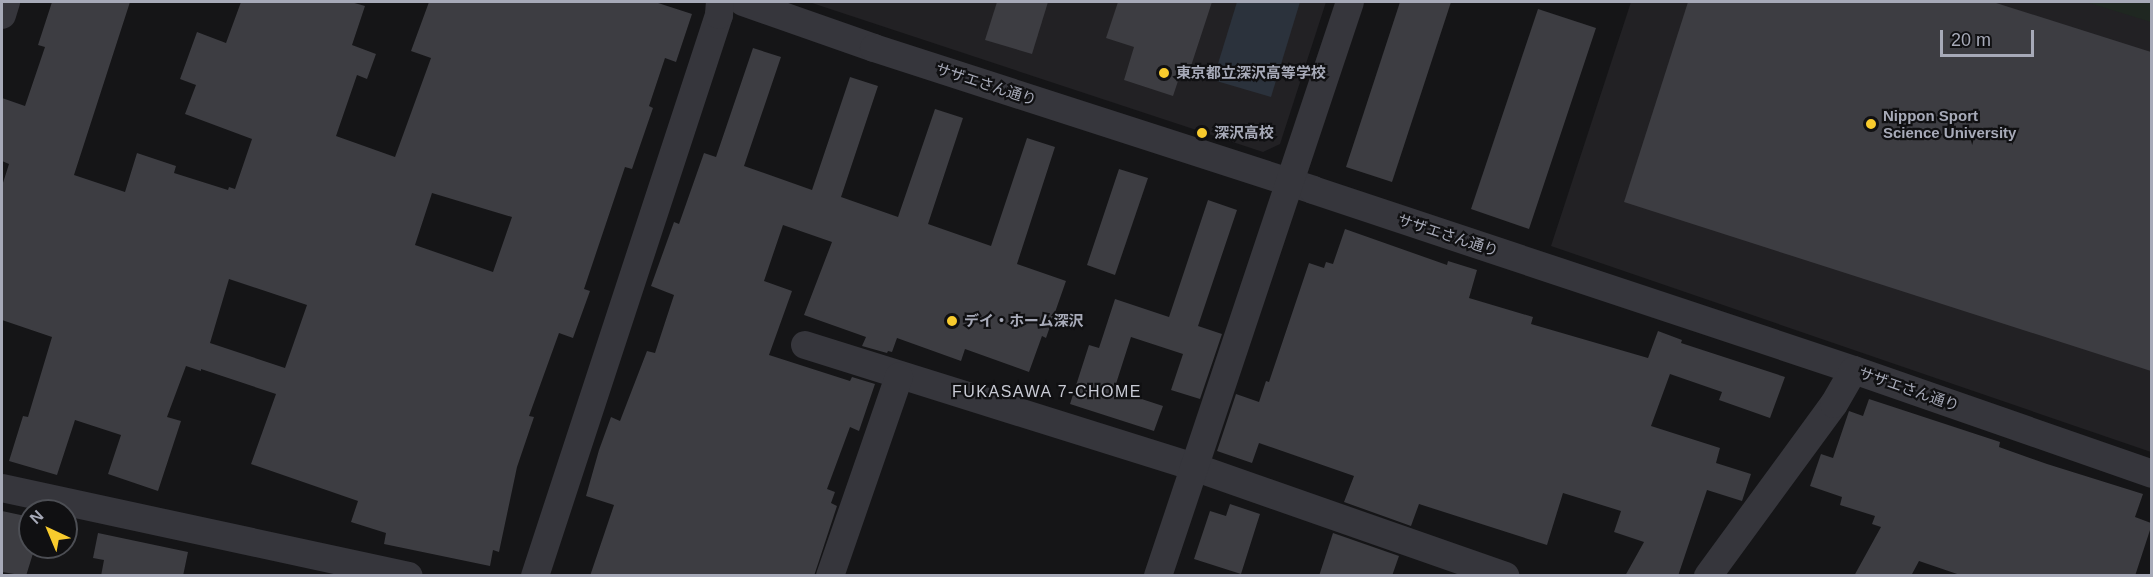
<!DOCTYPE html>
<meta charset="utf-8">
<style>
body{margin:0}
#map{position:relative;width:2153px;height:577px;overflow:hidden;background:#151517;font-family:Arial,"Noto Sans JP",sans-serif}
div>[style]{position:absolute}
.built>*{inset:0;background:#222124}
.green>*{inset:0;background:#1f2721}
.water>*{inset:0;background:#2b323c}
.building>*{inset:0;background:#3d3d42}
.minor>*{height:28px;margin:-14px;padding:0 14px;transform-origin:14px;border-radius:14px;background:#36363c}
.dots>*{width:16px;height:16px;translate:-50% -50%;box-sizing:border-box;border:3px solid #101012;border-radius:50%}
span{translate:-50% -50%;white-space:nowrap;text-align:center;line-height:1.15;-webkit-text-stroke:4.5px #101012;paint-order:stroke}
.poi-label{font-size:15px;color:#a7aab8;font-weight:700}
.left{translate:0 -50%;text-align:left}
.street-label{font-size:15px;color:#a7aab8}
.neighbourhood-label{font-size:16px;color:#c8cad4;letter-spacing:1.5px}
.frame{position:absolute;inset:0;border:3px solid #a7aab8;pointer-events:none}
.north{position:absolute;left:18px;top:499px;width:60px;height:60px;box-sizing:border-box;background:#101012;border:2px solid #4c4e54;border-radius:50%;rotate:316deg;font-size:16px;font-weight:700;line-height:24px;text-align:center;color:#a7aab8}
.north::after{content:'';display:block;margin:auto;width:21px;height:27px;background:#f8cb2d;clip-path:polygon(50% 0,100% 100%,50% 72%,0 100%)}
.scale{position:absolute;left:1940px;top:30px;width:94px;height:27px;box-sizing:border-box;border:3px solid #a7aab8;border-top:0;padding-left:8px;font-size:18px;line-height:21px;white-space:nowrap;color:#a7aab8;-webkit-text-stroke:4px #101012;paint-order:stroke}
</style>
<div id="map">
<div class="built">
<div style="clip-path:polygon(809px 2px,1326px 2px,1280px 144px,1263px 152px)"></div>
<div style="clip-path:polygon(1631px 2px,2151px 2px,2151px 452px,1551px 246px)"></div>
</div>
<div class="green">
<div style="clip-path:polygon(2086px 2px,2151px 2px,2151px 22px)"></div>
</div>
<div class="water">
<div style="clip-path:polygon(1237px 2px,1300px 2px,1271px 97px,1213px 80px)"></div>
</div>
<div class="building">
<div style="clip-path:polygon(evenodd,52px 2px,130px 2px,74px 175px,125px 192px,137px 153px,176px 166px,174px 173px,228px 190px,229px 187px,235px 189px,252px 139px,185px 114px,196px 85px,180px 79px,197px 32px,226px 43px,241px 2px,351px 2px,365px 6px,352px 45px,376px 54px,367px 79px,357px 75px,336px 136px,395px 157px,431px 58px,411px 51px,429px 2px,655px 2px,692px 14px,676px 62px,665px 58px,649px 106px,653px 108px,632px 169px,625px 167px,584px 289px,590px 291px,573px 338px,559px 333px,529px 416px,534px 417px,517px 467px,499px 552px,493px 550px,490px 566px,384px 544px,386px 533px,351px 522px,358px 501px,251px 464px,276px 394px,201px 369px,201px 371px,186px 366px,167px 417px,181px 421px,158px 491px,108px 474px,121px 435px,75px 420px,57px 475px,9px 461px,23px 416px,28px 417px,52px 337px,2px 320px,2px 186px,9px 164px,2px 161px,2px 98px,25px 106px,45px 47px,38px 45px,52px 2px,432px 193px,512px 217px,493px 272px,415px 245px,432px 193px,52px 2px,229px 279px,307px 305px,285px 368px,210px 343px,229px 279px)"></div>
<div style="clip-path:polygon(997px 2px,1048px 2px,1032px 54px,985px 40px)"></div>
<div style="clip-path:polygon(1118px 2px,1212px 2px,1191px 66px,1184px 63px,1173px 96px,1124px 80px,1134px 47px,1106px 38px)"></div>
<div style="clip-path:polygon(1400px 2px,1451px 2px,1392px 182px,1346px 167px)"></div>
<div style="clip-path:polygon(1688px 2px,1993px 2px,2151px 52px,2151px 371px,1624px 202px)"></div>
<div style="clip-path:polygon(1538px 9px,1596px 28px,1529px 229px,1471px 209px)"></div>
<div style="clip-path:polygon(753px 48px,781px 57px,744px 166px,812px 190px,850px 77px,878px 86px,841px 197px,898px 217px,935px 109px,963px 118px,928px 224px,991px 246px,1027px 138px,1055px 147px,1017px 264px,1066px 281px,1046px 338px,1042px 336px,1029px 372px,965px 349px,961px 361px,897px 338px,892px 352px,888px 351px,887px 353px,862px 346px,866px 337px,804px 315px,832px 242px,783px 225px,764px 281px,792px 291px,769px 355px,850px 381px,852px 377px,875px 384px,859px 431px,850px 427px,827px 489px,835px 492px,831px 503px,837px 506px,814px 576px,590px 576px,614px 505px,586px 496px,599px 450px,611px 417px,620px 421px,647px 351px,655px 353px,674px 295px,651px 286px,674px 222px,679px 224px,704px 153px,716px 157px)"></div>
<div style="clip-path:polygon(1119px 169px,1148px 178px,1115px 275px,1087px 265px)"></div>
<div style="clip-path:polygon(1208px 200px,1237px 210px,1198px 326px,1222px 334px,1200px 399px,1171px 390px,1183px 354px,1131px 337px,1114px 390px,1163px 406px,1154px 431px,1070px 404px,1089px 345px,1099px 348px,1115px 299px,1169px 317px)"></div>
<div style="clip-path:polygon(1345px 229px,1447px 265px,1448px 261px,1477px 270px,1469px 298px,1533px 317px,1531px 324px,1648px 358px,1658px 331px,1682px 340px,1681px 343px,1785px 377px,1770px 418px,1719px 400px,1722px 392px,1670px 374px,1651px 426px,1720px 448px,1716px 463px,1751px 474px,1742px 501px,1707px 490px,1678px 576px,1625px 576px,1644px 542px,1614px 532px,1621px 511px,1563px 493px,1547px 545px,1419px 504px,1411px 526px,1344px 502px,1354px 476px,1259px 443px,1252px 463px,1217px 451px,1236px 394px,1259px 402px,1266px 381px,1269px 382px,1309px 263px,1324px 268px,1326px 262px,1333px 264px)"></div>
<div style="clip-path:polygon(1869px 399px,2000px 442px,1999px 447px,2047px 464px,2143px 494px,2135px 517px,2151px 523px,2151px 527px,2135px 576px,1963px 576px,1919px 561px,1911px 576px,1854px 576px,1881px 527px,1872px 524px,1875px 516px,1840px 505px,1842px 497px,1810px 486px,1821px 454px,1833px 458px,1849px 411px,1863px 416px)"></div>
<div style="clip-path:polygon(1230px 504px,1260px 514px,1241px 574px,1194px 559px,1210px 511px,1226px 516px)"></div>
<div style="clip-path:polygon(2px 511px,30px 517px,30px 547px,35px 547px,26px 576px,2px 572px)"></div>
<div style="clip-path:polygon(98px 533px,188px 552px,183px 576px,101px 576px,104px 560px,93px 558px)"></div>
<div style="clip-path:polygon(1333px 533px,1399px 556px,1392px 576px,1319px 576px)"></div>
</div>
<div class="minor">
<div style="left:743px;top:2px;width:139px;rotate:19.3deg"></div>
<div style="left:874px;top:48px;width:461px;rotate:17.9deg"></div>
<div style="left:1313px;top:190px;width:570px;rotate:18.4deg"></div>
<div style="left:1854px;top:370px;width:316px;rotate:19.2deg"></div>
<div style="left:2px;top:15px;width:14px;rotate:-73deg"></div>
<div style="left:805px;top:345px;width:408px;rotate:17.4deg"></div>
<div style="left:1194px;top:467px;width:330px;rotate:19.3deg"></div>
<div style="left:2px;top:488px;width:416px;rotate:12.2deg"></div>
<div style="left:535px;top:576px;width:590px;rotate:-71.84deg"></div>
<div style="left:719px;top:15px;width:13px;rotate:-86deg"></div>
<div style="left:830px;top:576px;width:211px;rotate:-70.9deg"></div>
<div style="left:1158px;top:576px;width:605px;rotate:-71.51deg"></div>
<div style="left:1708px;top:576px;width:213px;rotate:-53.8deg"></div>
<div style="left:1834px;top:404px;width:39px;rotate:-60deg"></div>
</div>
<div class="dots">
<div style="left:1164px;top:73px;background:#f8cb2d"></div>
<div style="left:1871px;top:124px;background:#f8cb2d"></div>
<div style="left:1202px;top:133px;background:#f8cb2d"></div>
<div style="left:952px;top:321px;background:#f8cb2d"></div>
</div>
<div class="poi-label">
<span class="left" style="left:1176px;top:73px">東京都立深沢高等学校</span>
<span class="left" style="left:1883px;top:124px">Nippon Sport<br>Science University</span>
<span class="left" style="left:1214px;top:133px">深沢高校</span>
<span class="left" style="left:964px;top:321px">デイ・ホーム深沢</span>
</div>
<div class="street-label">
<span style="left:986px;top:84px;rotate:18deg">サザエさん通り</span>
<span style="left:1448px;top:235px;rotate:18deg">サザエさん通り</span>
<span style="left:1909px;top:389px;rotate:19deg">サザエさん通り</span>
</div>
<div class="neighbourhood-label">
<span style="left:1047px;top:392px">FUKASAWA 7-CHOME</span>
</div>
<div class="frame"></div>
<div class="north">N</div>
<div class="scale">20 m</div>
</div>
